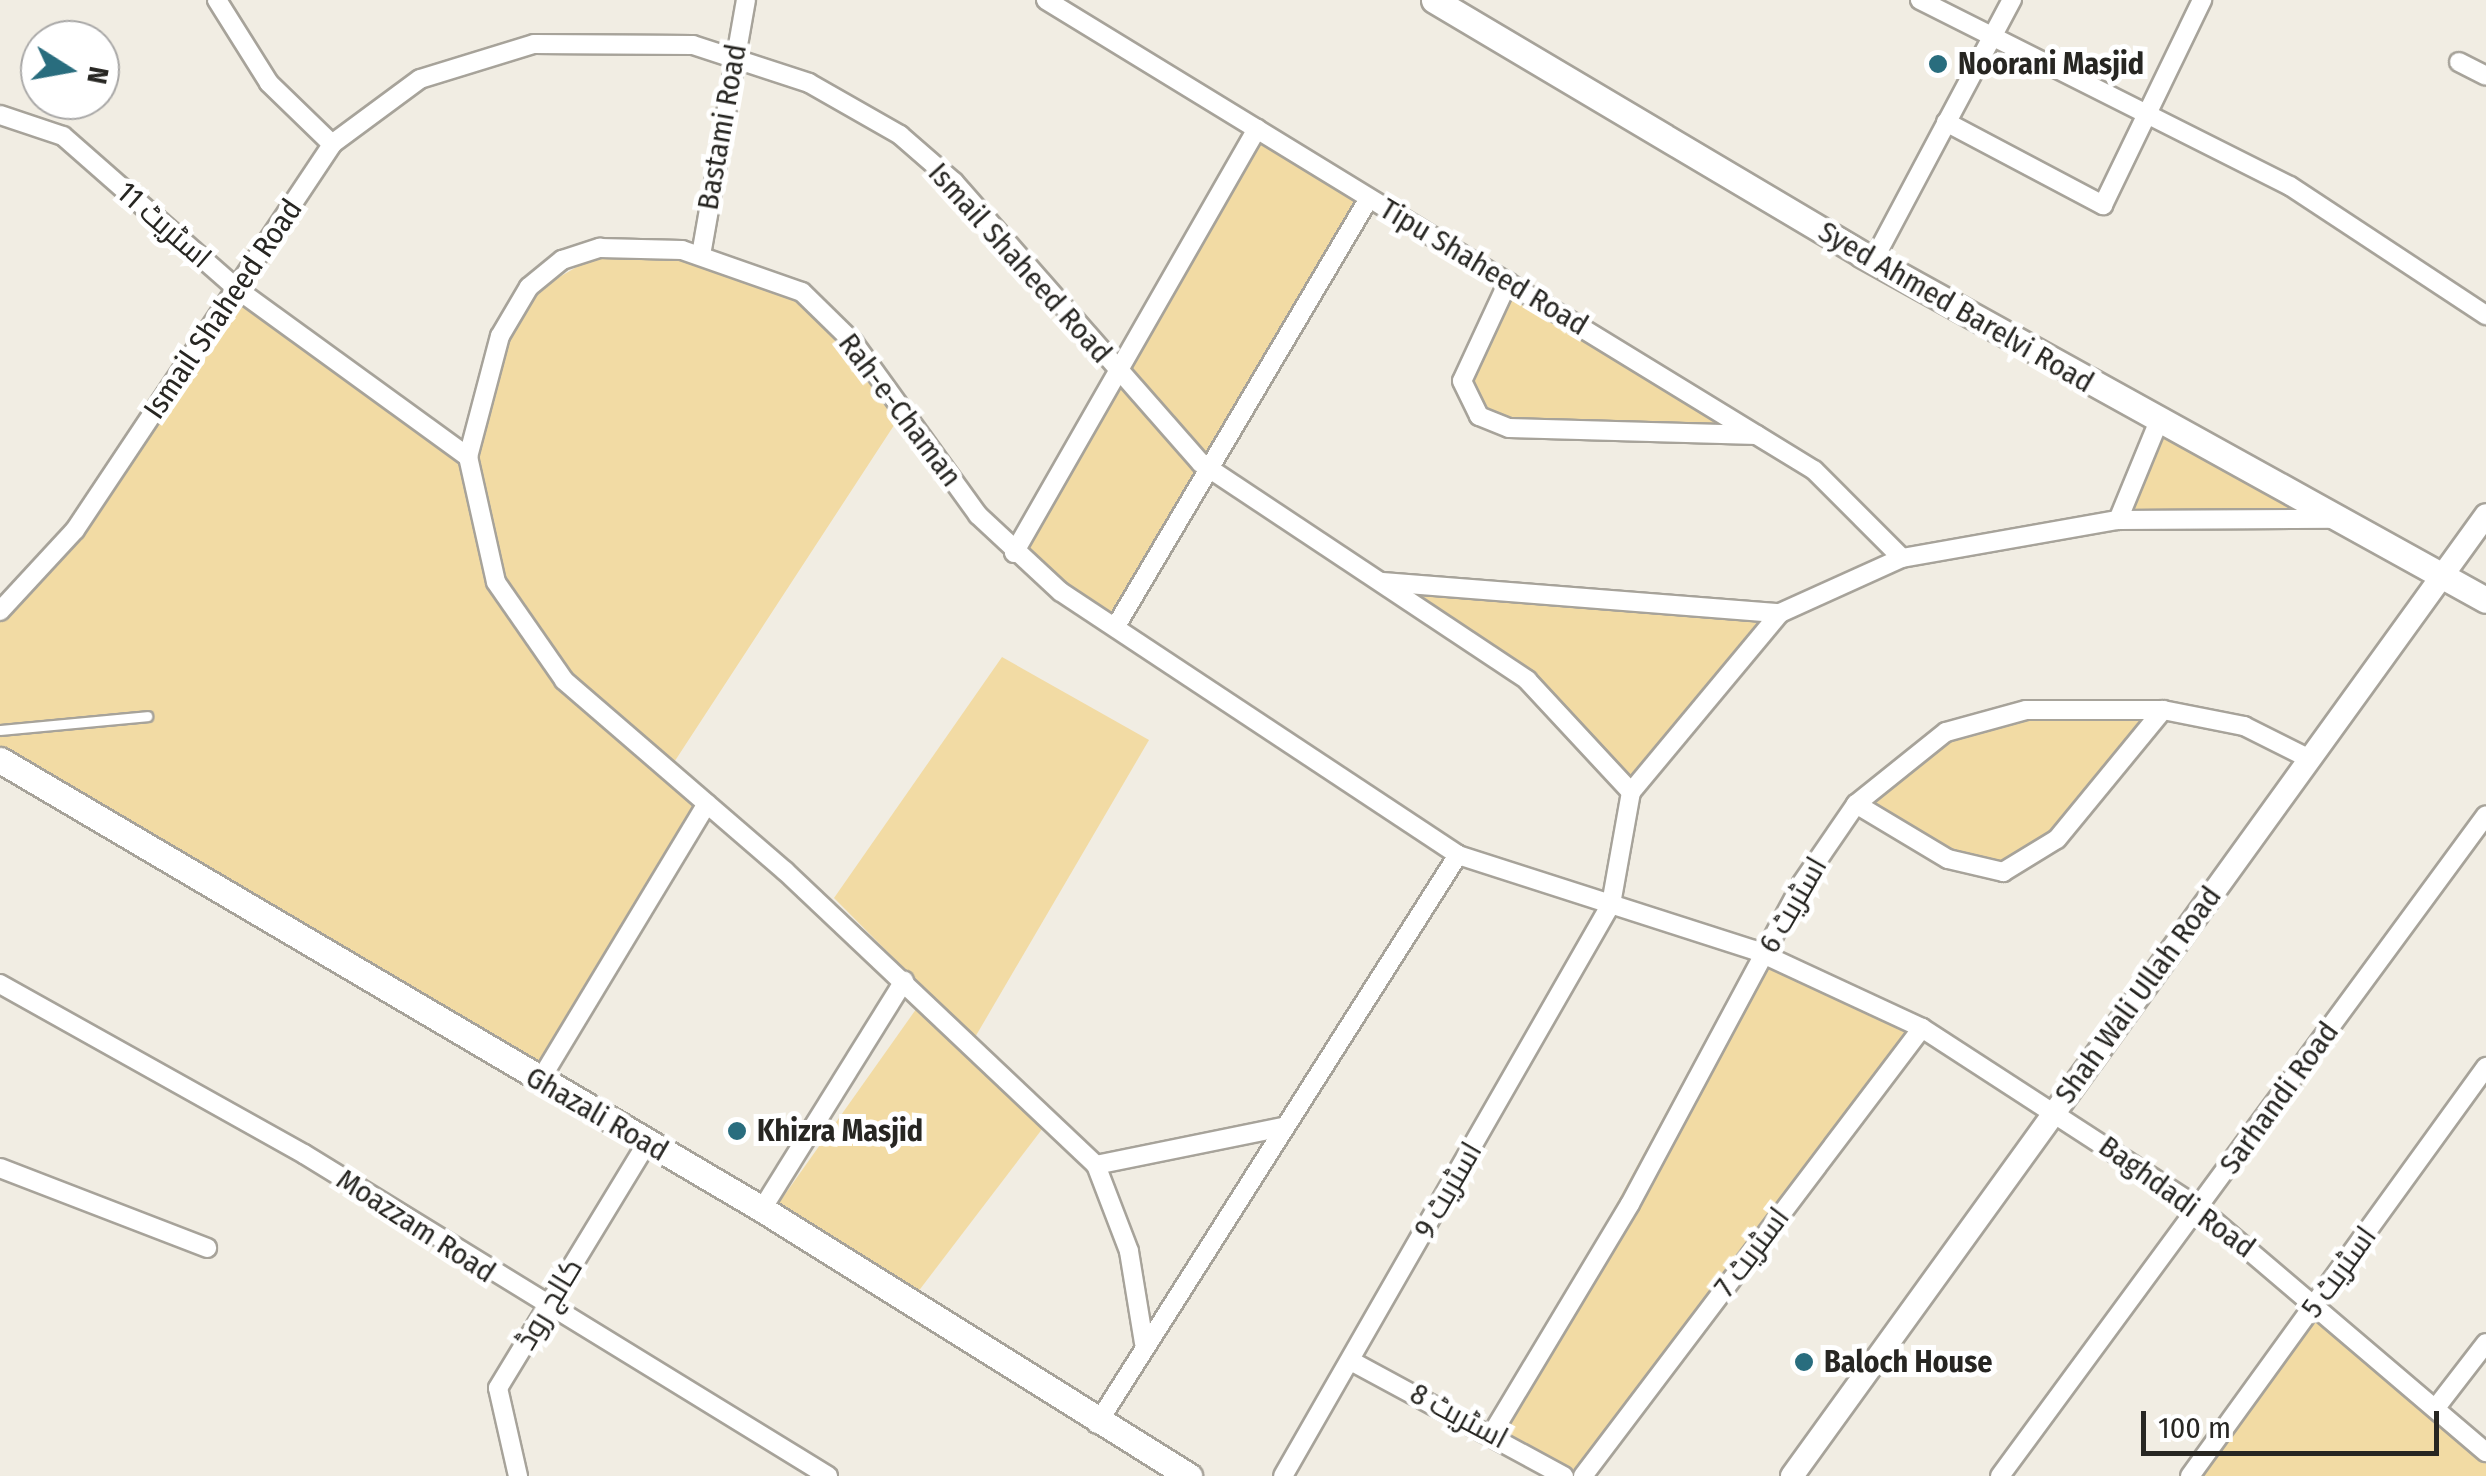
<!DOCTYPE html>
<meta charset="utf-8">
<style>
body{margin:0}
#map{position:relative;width:2486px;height:1476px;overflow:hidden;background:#f1ede3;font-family:"Fira Sans Condensed",Cairo,sans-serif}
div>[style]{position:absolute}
.green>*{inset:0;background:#f2dba4}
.roads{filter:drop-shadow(2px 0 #a7a39a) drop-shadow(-2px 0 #a7a39a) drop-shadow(0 2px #a7a39a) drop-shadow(0 -2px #a7a39a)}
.service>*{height:9px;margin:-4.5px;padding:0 4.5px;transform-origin:4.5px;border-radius:4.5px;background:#fff}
.minor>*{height:18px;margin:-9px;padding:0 9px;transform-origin:9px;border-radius:9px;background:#fff}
.tertiary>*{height:22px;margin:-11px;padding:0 11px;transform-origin:11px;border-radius:11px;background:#fff}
.secondary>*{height:25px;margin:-12.5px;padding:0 12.5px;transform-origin:12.5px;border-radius:12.5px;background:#fff}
.dots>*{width:28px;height:28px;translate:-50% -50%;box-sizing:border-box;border:5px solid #fff;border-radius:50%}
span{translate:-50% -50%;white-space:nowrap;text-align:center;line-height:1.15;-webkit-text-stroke:10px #fff;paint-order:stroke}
.poi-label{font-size:30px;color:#272622;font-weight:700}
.left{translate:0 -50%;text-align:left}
.street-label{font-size:30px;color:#272622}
.north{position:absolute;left:20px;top:20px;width:100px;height:100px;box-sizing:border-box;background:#fff;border:2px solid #a9a8a7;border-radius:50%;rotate:101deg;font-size:28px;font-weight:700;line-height:40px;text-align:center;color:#272622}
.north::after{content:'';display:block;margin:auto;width:35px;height:45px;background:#296d7e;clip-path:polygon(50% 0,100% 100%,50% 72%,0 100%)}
.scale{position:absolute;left:2141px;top:1411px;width:298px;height:45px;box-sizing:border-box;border:5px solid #272622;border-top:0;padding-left:12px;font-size:30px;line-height:35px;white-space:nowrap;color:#272622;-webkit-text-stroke:8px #fff;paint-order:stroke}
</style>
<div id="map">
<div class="green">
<div style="clip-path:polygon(1257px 129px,1369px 199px,1116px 626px,1058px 588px,1015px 542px)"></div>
<div style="clip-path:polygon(602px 252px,679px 253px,795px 290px,904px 410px,669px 770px,714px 810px,544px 1087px,0 757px,0 611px,237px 296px,471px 470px,485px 384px,529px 295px)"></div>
<div style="clip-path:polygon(1508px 282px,1758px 435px,1509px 428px,1479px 416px,1467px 360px)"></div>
<div style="clip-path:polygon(2158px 423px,2342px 519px,2118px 520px)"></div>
<div style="clip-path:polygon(1376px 581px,1780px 613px,1630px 799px,1575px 723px)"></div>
<div style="clip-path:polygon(1002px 657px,1149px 740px,974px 1039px,834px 898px)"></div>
<div style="clip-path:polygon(2026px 710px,2163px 710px,2031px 862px,1978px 871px,1856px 804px,1946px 732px)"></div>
<div style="clip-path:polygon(1754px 950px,1922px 1028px,1583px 1476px,1564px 1476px,1493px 1432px)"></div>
<div style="clip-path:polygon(919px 1005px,1046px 1124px,911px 1301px,776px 1207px)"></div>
<div style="clip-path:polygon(2317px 1304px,2486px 1456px,2486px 1476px,2190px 1476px)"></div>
</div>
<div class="roads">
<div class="service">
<div style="left:0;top:730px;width:148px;rotate:-5.4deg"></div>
</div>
<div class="minor">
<div style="left:217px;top:0;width:98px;rotate:57.9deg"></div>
<div style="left:269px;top:83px;width:88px;rotate:44.1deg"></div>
<div style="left:1046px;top:0;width:900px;rotate:31.47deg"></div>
<div style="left:1814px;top:470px;width:124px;rotate:45deg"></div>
<div style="left:1920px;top:0;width:414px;rotate:26.7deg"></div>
<div style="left:2290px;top:186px;width:235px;rotate:33.4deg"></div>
<div style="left:2459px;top:62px;width:30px;rotate:27deg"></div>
<div style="left:0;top:115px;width:66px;rotate:18.4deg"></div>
<div style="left:63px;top:136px;width:232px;rotate:41.3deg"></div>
<div style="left:237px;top:289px;width:286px;rotate:36deg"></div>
<div style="left:1946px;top:122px;width:178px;rotate:27.9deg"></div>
<div style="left:2103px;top:205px;width:228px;rotate:-64.2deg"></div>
<div style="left:701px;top:255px;width:259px;rotate:-80deg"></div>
<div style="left:1873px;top:261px;width:296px;rotate:-62deg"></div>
<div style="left:1508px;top:282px;width:109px;rotate:114.9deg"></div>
<div style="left:1462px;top:381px;width:39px;rotate:64deg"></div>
<div style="left:1479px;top:416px;width:32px;rotate:22deg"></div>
<div style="left:1509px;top:428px;width:248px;rotate:1.6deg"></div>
<div style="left:2118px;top:520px;width:105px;rotate:-67.6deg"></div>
<div style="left:1014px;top:553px;width:489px;rotate:-60.2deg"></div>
<div style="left:1382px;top:582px;width:399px;rotate:4.5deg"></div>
<div style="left:0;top:611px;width:110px;rotate:-47.2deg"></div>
<div style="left:75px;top:530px;width:464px;rotate:-56.3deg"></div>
<div style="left:332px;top:144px;width:109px;rotate:-36.5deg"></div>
<div style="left:420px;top:79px;width:119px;rotate:-17.1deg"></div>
<div style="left:534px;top:44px;width:159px;rotate:0.4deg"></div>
<div style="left:693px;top:45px;width:122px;rotate:18.1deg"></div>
<div style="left:809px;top:83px;width:105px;rotate:29.7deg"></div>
<div style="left:900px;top:135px;width:72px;rotate:41deg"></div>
<div style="left:954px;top:182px;width:374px;rotate:48.7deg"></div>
<div style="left:1201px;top:463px;width:392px;rotate:33.6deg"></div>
<div style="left:1527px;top:680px;width:153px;rotate:47.1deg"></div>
<div style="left:1631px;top:792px;width:114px;rotate:100.1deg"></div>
<div style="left:1611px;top:904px;width:659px;rotate:119.83deg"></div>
<div style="left:1116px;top:626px;width:496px;rotate:-59.4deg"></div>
<div style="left:1631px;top:792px;width:233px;rotate:-50.2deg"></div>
<div style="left:1780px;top:613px;width:134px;rotate:-24.3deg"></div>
<div style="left:1902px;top:558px;width:219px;rotate:-10deg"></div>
<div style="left:2118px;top:520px;width:219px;rotate:-0.3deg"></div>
<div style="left:1856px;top:804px;width:107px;rotate:30.9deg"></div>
<div style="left:1948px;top:859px;width:57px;rotate:13.3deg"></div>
<div style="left:2003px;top:872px;width:63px;rotate:-31.4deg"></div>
<div style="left:2057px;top:839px;width:167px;rotate:-50.6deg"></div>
<div style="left:0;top:984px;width:348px;rotate:29.2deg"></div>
<div style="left:304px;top:1154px;width:615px;rotate:31.57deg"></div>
<div style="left:539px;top:1082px;width:325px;rotate:-58.9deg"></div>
<div style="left:1096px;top:1165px;width:191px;rotate:-11.5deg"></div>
<div style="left:0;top:1168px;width:222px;rotate:21.1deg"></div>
<div style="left:762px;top:1209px;width:269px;rotate:-58.1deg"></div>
<div style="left:1144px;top:1343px;width:93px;rotate:-99.3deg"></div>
<div style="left:1129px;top:1251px;width:92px;rotate:-111deg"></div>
<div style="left:1096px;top:1165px;width:428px;rotate:-136.6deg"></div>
<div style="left:785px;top:871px;width:292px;rotate:-139.2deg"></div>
<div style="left:564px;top:680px;width:119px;rotate:-124.8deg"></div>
<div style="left:496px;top:582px;width:128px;rotate:-102.6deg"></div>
<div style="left:468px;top:457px;width:125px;rotate:-75.2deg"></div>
<div style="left:500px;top:336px;width:57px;rotate:-59.4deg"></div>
<div style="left:529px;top:287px;width:43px;rotate:-39.3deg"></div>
<div style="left:562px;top:260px;width:40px;rotate:-18deg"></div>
<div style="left:600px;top:248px;width:82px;rotate:1.4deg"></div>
<div style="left:682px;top:250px;width:127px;rotate:19.3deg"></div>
<div style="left:802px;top:292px;width:73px;rotate:44.4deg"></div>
<div style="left:854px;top:343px;width:212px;rotate:54.2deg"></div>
<div style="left:978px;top:515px;width:113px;rotate:42.9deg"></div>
<div style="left:1061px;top:592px;width:476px;rotate:33.5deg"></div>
<div style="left:1458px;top:855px;width:311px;rotate:17.8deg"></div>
<div style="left:1754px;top:950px;width:185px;rotate:24.9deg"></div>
<div style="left:1922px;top:1028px;width:330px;rotate:33deg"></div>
<div style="left:2199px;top:1208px;width:377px;rotate:40.4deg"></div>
<div style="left:1351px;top:1361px;width:242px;rotate:28.4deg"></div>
<div style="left:2438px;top:1405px;width:78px;rotate:-52.3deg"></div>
<div style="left:1097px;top:1424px;width:674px;rotate:-57.61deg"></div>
<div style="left:1493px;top:1432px;width:266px;rotate:-59deg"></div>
<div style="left:1630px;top:1204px;width:364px;rotate:-61.8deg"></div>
<div style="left:1802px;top:883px;width:96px;rotate:-55.6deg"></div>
<div style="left:1856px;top:804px;width:115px;rotate:-38.7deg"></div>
<div style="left:1946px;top:732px;width:83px;rotate:-15.4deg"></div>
<div style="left:2026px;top:710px;width:137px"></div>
<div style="left:2163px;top:710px;width:83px;rotate:11.2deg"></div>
<div style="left:2244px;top:726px;width:72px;rotate:26.6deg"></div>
<div style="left:518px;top:1476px;width:90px;rotate:-102.8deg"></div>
<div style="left:498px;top:1388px;width:287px;rotate:-58.7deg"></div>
<div style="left:1583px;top:1476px;width:562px;rotate:-52.89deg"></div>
<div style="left:2000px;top:1476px;width:820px;rotate:-53.67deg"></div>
<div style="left:2190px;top:1476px;width:505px;rotate:-54.11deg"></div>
</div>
<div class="tertiary">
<div style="left:1792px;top:1476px;width:1185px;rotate:-54.16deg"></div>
</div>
<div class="secondary">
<div style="left:1434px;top:0;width:497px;rotate:30.7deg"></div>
<div style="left:1861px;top:254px;width:714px;rotate:28.97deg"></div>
<div style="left:0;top:760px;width:884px;rotate:30.51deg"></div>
<div style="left:762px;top:1209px;width:504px;rotate:32.02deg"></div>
</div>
</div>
<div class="dots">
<div style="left:1938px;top:64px;background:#296d7e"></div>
<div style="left:737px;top:1131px;background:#296d7e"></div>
<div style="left:1804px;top:1362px;background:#296d7e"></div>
</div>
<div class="poi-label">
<span class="left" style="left:1958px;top:64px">Noorani Masjid</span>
<span class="left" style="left:757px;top:1131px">Khizra Masjid</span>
<span class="left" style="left:1824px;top:1362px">Baloch House</span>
</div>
<div class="street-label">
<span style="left:722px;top:127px;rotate:-80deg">Bastami Road</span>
<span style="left:164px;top:225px;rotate:41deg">اسٹریٹ 11</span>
<span style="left:1020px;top:263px;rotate:48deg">Ismail Shaheed Road</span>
<span style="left:1484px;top:267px;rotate:31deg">Tipu Shaheed Road</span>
<span style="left:1956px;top:307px;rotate:30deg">Syed Ahmed Barelvi Road</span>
<span style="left:223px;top:309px;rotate:-56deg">Ismail Shaheed Road</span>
<span style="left:900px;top:410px;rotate:53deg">Rah-e-Chaman</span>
<span style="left:1793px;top:905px;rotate:-60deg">اسٹریٹ 6</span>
<span style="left:2138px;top:995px;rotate:-54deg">Shah Wali Ullah Road</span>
<span style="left:2279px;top:1098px;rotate:-54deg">Sarhandi Road</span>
<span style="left:597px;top:1114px;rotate:30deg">Ghazali Road</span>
<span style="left:1448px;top:1190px;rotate:-60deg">اسٹریٹ 9</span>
<span style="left:2177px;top:1197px;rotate:36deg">Baghdadi Road</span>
<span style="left:416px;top:1226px;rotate:33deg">Moazzam Road</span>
<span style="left:1752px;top:1252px;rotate:-53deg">اسٹریٹ 7</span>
<span style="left:2339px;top:1272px;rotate:-54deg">اسٹریٹ 5</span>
<span style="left:549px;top:1304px;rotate:-59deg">کالج روڈ</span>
<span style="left:1459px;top:1416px;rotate:28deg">اسٹریٹ 8</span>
</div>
<div class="north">N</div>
<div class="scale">100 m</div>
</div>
